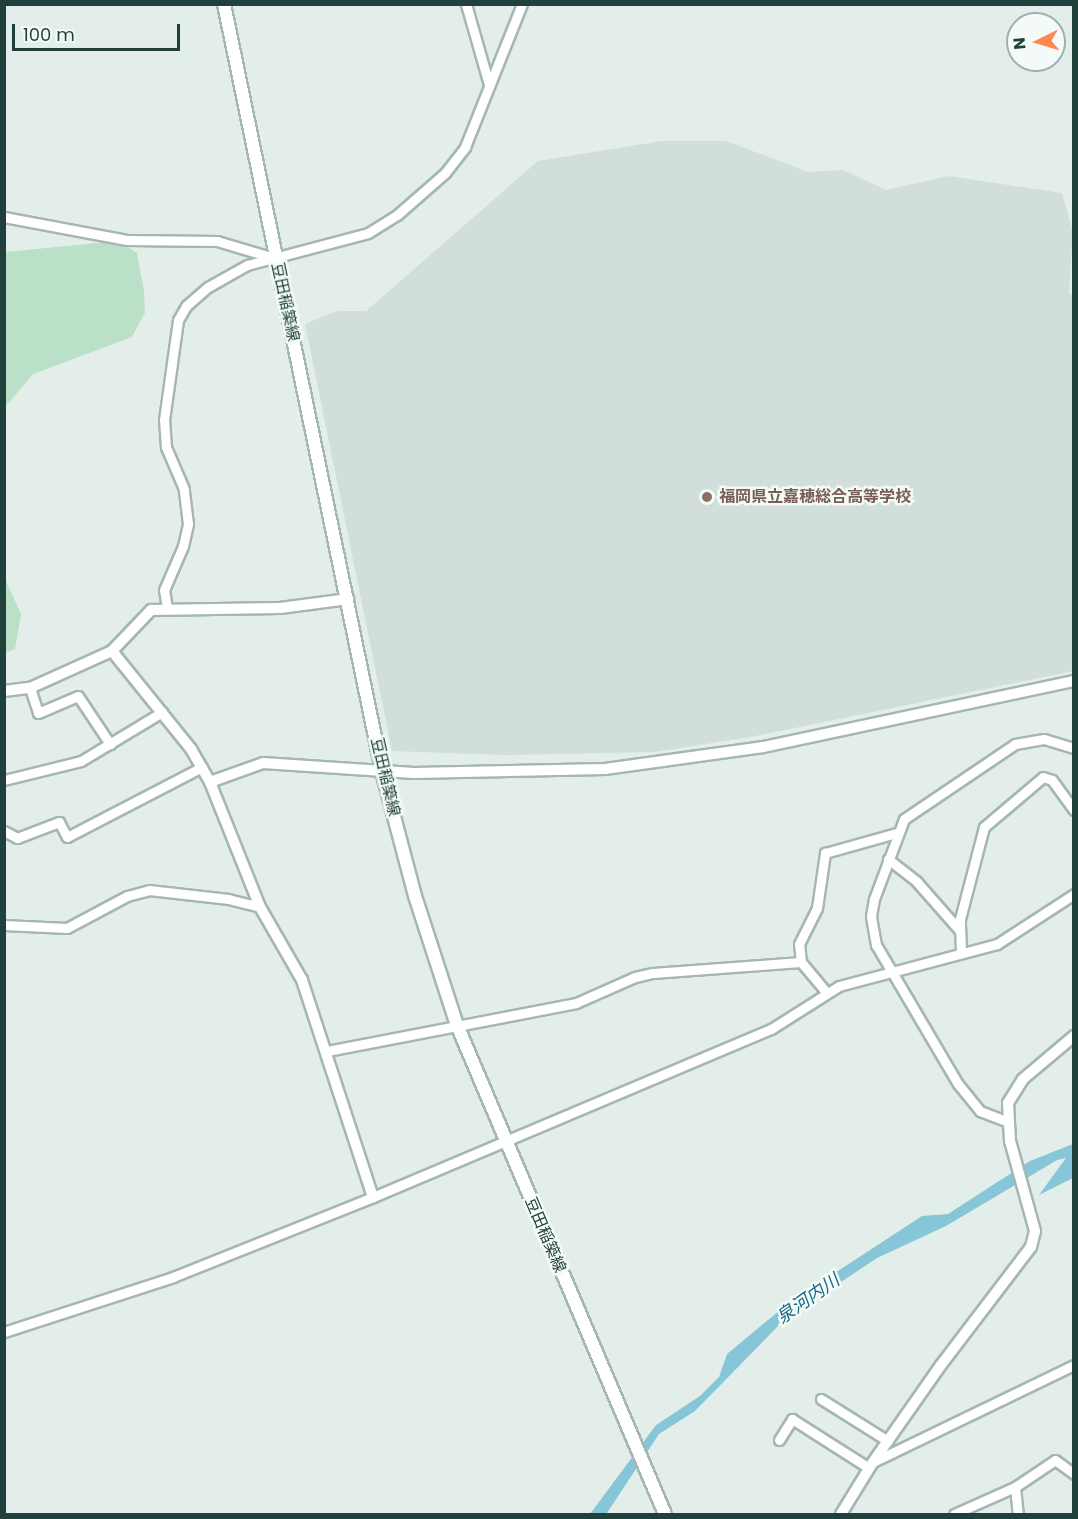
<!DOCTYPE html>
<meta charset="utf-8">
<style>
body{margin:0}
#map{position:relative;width:1078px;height:1519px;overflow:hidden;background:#e3eeea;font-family:Poppins,"Noto Sans JP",sans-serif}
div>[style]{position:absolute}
.built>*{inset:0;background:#d1ded9}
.green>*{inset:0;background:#bae1c7}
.water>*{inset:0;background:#86c6d8}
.roads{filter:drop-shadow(2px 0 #a5b7b2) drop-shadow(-2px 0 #a5b7b2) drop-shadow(0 2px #a5b7b2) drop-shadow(0 -2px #a5b7b2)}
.minor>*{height:9px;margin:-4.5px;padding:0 4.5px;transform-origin:4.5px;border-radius:4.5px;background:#fff}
.tertiary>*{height:10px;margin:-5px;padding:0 5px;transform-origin:5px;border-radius:5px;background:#fff}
.secondary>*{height:12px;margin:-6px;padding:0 6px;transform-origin:6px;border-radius:6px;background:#fff}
.dots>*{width:16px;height:16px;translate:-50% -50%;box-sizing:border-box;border:3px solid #f4faf7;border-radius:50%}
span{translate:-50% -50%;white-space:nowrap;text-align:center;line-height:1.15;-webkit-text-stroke:5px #f4faf7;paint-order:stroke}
.street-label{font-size:16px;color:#20413b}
.education-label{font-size:16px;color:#785e54;font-weight:700}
.left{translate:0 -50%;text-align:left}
.water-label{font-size:18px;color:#146983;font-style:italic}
.frame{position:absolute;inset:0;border:6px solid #20413b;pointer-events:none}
.north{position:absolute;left:1006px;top:12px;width:60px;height:60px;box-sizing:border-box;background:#f4faf7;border:2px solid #9fb0ac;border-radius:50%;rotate:265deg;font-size:16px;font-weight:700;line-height:24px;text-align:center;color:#20413b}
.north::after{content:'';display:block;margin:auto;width:21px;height:27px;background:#ff8750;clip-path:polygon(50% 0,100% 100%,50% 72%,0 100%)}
.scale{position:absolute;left:12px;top:24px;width:168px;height:27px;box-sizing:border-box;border:3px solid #20413b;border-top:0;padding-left:8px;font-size:18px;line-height:21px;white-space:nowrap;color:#20413b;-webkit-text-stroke:4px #f4faf7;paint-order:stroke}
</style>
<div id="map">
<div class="built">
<div style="clip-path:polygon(662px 141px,726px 141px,808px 172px,843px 170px,886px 190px,949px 176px,1062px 193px,1073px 232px,1069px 294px,1074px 295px,1073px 671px,751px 737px,654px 752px,505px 755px,392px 751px,305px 324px,337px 311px,366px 311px,538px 161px)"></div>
</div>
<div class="green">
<div style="clip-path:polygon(118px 241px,137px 253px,144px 291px,145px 313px,132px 337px,33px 374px,5px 407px,5px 252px)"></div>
<div style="clip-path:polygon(4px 577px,21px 614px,15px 649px,5px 653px)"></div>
</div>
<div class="water">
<div style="clip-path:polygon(1073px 1144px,1073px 1178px,1039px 1195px,1066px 1158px,1057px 1160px,946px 1226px,877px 1258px,784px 1320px,695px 1411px,659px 1434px,607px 1513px,590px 1514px,656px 1425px,700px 1396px,719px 1377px,727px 1354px,786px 1305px,922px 1216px,948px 1214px,1030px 1161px)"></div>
</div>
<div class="roads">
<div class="minor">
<div style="left:466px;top:4px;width:84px;rotate:74.1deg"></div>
<div style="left:4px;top:217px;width:125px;rotate:10.6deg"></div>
<div style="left:127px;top:240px;width:90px;rotate:0.6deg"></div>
<div style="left:217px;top:241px;width:59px;rotate:16.6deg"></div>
<div style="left:167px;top:608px;width:18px;rotate:-99deg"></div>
<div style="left:164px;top:590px;width:48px;rotate:-66.6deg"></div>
<div style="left:183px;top:546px;width:23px;rotate:-77deg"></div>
<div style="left:188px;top:524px;width:35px;rotate:-97deg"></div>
<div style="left:184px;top:489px;width:46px;rotate:-113.2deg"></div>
<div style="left:166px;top:447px;width:27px;rotate:-94deg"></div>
<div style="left:164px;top:420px;width:101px;rotate:-82deg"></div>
<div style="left:178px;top:320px;width:16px;rotate:-60deg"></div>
<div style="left:186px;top:306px;width:29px;rotate:-41deg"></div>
<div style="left:208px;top:287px;width:45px;rotate:-29.4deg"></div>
<div style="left:247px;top:265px;width:125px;rotate:-14.8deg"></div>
<div style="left:368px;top:233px;width:34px;rotate:-32deg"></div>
<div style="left:397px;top:215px;width:64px;rotate:-41.2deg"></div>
<div style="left:445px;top:173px;width:33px;rotate:-52deg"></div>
<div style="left:465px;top:147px;width:154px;rotate:-68.3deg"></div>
<div style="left:30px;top:688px;width:26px;rotate:72deg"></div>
<div style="left:38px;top:713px;width:43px;rotate:-23deg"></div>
<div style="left:78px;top:696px;width:58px;rotate:56.3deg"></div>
<div style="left:4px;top:780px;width:79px;rotate:-13.9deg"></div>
<div style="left:81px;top:761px;width:95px;rotate:-31.2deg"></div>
<div style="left:4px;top:831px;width:15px;rotate:28deg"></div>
<div style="left:17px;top:838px;width:45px;rotate:-20.9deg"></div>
<div style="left:59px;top:822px;width:17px;rotate:62deg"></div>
<div style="left:67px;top:837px;width:152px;rotate:-27.4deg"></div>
<div style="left:888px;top:859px;width:37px;rotate:38deg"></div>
<div style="left:917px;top:882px;width:65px;rotate:48.7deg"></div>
<div style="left:4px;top:925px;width:63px;rotate:2.7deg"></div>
<div style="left:67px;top:928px;width:68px;rotate:-28.1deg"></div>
<div style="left:127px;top:896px;width:23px;rotate:-15deg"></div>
<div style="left:149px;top:890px;width:80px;rotate:6.5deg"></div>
<div style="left:228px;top:899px;width:33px;rotate:14deg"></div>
<div style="left:961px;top:952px;width:33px;rotate:-92deg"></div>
<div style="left:960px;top:919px;width:95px;rotate:-75.4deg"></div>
<div style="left:984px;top:827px;width:77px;rotate:-40.3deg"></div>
<div style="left:1043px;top:777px;width:9px;rotate:18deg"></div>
<div style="left:1052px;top:780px;width:37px;rotate:54deg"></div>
<div style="left:801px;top:962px;width:18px;rotate:-96deg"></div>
<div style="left:799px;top:944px;width:40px;rotate:-63.4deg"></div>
<div style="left:817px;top:908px;width:56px;rotate:-81.7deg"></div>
<div style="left:825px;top:853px;width:74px;rotate:-15.7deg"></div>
<div style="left:327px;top:1051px;width:254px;rotate:-10.9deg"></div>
<div style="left:576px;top:1003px;width:64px;rotate:-23.8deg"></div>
<div style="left:635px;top:977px;width:18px;rotate:-13deg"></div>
<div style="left:653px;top:973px;width:148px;rotate:-4.3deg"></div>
<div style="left:801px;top:962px;width:39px;rotate:50deg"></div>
<div style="left:1006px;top:1121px;width:28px;rotate:-159deg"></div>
<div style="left:980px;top:1111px;width:35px;rotate:-129deg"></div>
<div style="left:958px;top:1084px;width:161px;rotate:-120.5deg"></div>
<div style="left:876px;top:945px;width:29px;rotate:-100deg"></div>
<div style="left:871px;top:916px;width:17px;rotate:-80deg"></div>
<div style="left:874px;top:899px;width:85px;rotate:-69.4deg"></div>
<div style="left:904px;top:819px;width:134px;rotate:-34deg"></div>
<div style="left:1015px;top:744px;width:29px;rotate:-10deg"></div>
<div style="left:1044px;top:739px;width:31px;rotate:17deg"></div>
<div style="left:4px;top:1332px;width:178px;rotate:-18deg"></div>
<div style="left:173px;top:1277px;width:215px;rotate:-21.8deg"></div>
<div style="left:373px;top:1197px;width:432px;rotate:-22.9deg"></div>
<div style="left:771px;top:1029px;width:80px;rotate:-32.3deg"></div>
<div style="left:839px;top:986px;width:163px;rotate:-14.9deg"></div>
<div style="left:997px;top:944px;width:92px;rotate:-33deg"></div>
<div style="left:821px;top:1399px;width:79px;rotate:32.1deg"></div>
<div style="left:779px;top:1440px;width:25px;rotate:-58deg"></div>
<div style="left:792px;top:1419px;width:91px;rotate:32.5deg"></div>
<div style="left:873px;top:1462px;width:223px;rotate:-25.8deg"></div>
<div style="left:1015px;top:1487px;width:48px;rotate:-34deg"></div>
<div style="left:1055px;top:1460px;width:24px;rotate:36deg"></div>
<div style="left:954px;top:1514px;width:67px;rotate:-23.9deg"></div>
<div style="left:1015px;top:1487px;width:27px;rotate:84deg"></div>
</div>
<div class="tertiary">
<div style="left:112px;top:651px;width:126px;rotate:51.1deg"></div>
<div style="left:191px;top:749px;width:38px;rotate:60deg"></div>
<div style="left:210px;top:782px;width:135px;rotate:68.2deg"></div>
<div style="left:260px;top:907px;width:84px;rotate:60.1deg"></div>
<div style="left:302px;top:980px;width:228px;rotate:71.9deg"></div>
<div style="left:4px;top:691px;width:26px;rotate:-7deg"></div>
<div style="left:30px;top:688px;width:90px;rotate:-24.3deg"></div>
<div style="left:112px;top:651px;width:57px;rotate:-46.4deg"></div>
<div style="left:151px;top:610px;width:129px;rotate:-0.9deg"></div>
<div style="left:280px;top:608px;width:69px;rotate:-7.5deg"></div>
<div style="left:210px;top:782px;width:56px;rotate:-19.7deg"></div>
<div style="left:263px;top:763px;width:151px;rotate:3.8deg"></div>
<div style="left:414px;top:773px;width:191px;rotate:-1.2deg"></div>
<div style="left:605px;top:769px;width:160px;rotate:-7.9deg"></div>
<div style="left:763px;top:747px;width:318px;rotate:-12deg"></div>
<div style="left:841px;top:1514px;width:61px;rotate:-58.4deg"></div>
<div style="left:873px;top:1462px;width:118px;rotate:-55deg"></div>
<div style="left:941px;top:1365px;width:148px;rotate:-52.7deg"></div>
<div style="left:1031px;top:1247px;width:16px;rotate:-76deg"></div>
<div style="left:1035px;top:1231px;width:93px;rotate:-105.5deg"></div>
<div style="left:1010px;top:1141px;width:38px;rotate:-93deg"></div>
<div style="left:1008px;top:1103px;width:28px;rotate:-58deg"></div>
<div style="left:1023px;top:1079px;width:67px;rotate:-40.1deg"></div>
</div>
<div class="secondary">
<div style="left:224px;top:4px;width:783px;rotate:78.36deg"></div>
<div style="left:382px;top:771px;width:129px;rotate:75.2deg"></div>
<div style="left:415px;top:896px;width:136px;rotate:72deg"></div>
<div style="left:457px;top:1025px;width:531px;rotate:66.96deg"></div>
</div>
</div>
<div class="dots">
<div style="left:707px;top:497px;background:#8d6e63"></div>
</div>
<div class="street-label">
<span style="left:285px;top:302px;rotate:78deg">豆田稲築線</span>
<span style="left:385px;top:777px;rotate:77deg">豆田稲築線</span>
<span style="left:545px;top:1235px;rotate:67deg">豆田稲築線</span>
</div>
<div class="education-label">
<span class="left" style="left:719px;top:497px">福岡県立嘉穂総合高等学校</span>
</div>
<div class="water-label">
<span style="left:808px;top:1299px;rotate:-35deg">泉河内川</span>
</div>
<div class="frame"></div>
<div class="north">N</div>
<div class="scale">100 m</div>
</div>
